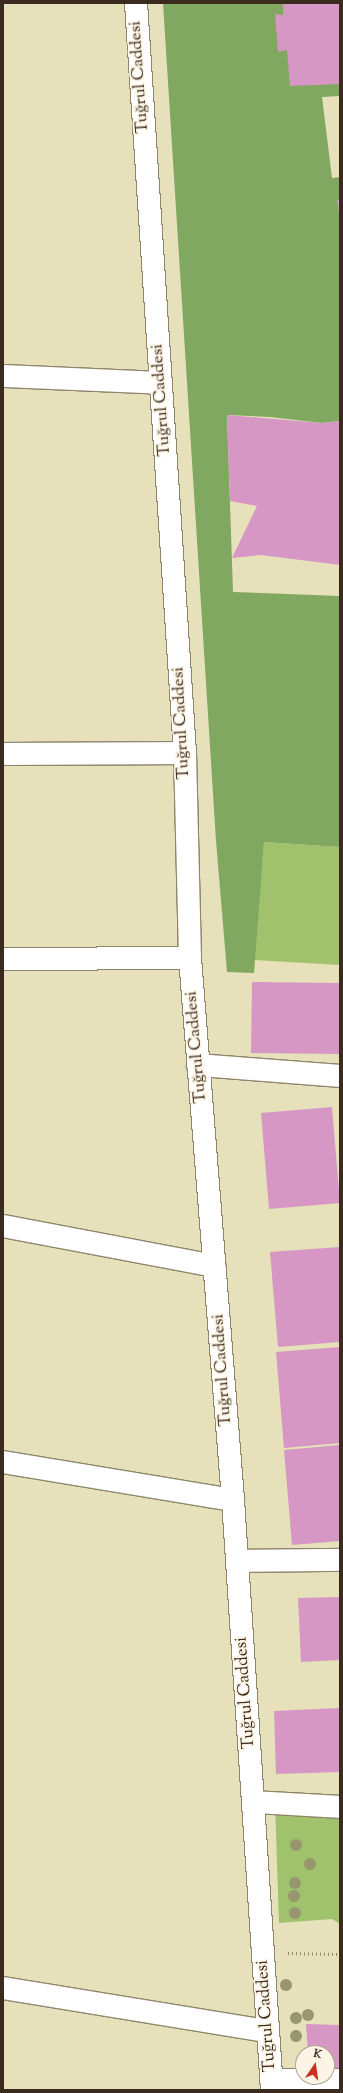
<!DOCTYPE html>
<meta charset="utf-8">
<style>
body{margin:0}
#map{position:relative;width:343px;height:2093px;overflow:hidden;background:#e6e0bb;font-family:"Sorts Mill Goudy",serif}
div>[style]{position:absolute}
.green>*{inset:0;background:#a0c26c}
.forest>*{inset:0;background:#80a860}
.building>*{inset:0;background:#d797c4}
.path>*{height:2.5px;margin-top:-1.25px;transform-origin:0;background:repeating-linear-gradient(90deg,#90856c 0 1px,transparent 0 4px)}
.roads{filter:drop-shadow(1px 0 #90856c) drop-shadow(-1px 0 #90856c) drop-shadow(0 1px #90856c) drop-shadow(0 -1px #90856c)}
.street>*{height:22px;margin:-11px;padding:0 11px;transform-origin:11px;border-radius:11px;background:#fff}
.primary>*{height:22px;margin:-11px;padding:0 11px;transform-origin:11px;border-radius:11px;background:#fff}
.trees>*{width:12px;height:12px;margin:-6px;border-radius:50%;background:#989571}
span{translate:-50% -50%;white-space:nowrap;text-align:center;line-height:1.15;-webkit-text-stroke:3.5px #fcf5e5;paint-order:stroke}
.street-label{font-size:17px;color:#3b2a1e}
.frame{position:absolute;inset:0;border:4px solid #3b2a1e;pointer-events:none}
.north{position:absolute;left:295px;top:2045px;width:40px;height:40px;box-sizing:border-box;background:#fcf5e5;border:1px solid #afa495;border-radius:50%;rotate:13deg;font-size:11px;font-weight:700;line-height:16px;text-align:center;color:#3b2a1e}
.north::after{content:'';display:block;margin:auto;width:14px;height:18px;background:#c8321e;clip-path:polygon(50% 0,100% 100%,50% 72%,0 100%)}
</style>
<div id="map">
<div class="green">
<div style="clip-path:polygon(264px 842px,340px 847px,340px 965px,254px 960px)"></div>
<div style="clip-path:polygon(275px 1803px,340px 1807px,340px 1924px,332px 1919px,279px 1923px)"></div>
</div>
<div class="forest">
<div style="clip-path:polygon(163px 3px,340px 3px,340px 96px,322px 97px,332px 178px,340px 177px,340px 421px,322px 423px,270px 417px,227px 415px,233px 592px,340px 596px,340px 847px,264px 842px,254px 973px,227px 972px,216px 841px)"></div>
</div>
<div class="building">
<div style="clip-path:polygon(283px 3px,340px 3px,340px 84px,290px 86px,287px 50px,278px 52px,275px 14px,283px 15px)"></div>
<div style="clip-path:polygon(337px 200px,340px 200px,340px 215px,339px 215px)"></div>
<div style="clip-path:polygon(227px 415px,322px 423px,340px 421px,340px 565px,261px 555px,232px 558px,257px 506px,230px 501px)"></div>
<div style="clip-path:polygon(252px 982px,340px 983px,340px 1054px,251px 1053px)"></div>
<div style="clip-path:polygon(332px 1107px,340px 1203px,269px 1209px,261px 1113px)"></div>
<div style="clip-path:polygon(340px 1247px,340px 1342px,278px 1347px,270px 1252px)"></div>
<div style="clip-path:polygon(340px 1347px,340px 1443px,284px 1448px,276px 1352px)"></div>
<div style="clip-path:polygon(340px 1445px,340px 1541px,292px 1545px,284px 1450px)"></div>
<div style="clip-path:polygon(340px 1597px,340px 1660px,301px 1662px,298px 1598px)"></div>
<div style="clip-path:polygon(340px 1708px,340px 1772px,276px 1774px,274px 1711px)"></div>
<div style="clip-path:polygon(306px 2024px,340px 2025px,340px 2080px,327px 2077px,327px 2053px,308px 2053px)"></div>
</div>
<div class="path">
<div style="left:288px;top:1953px;width:52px;rotate:1.1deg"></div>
</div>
<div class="roads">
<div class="street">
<div style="left:3px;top:376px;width:158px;rotate:2.5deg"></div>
<div style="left:3px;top:754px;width:182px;rotate:-0.3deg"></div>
<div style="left:3px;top:959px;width:187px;rotate:-0.3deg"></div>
<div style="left:198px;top:1065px;width:142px;rotate:4.4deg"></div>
<div style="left:3px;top:1226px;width:215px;rotate:10.7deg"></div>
<div style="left:3px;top:1462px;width:233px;rotate:9.4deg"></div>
<div style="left:237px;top:1561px;width:103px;rotate:-0.6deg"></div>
<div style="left:254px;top:1802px;width:86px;rotate:3.3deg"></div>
<div style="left:3px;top:1988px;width:267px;rotate:9.3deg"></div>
<div style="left:271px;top:2080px;width:69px"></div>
</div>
<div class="primary">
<div style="left:136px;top:3px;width:752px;rotate:86.26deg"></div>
<div style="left:185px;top:753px;width:205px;rotate:88.6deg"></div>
<div style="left:190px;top:958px;width:544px;rotate:85.46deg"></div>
<div style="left:233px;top:1500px;width:591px;rotate:86.22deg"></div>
</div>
</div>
<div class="trees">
<div style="left:296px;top:1845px"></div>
<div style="left:310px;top:1864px"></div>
<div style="left:295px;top:1883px"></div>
<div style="left:294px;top:1896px"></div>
<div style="left:295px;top:1913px"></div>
<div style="left:286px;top:1985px"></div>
<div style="left:308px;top:2015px"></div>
<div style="left:296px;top:2018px"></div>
<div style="left:296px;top:2036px"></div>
</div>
<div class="street-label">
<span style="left:140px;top:77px;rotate:-94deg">Tuğrul Caddesi</span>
<span style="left:162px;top:400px;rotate:-94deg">Tuğrul Caddesi</span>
<span style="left:182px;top:723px;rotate:-93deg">Tuğrul Caddesi</span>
<span style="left:197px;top:1047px;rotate:-95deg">Tuğrul Caddesi</span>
<span style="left:223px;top:1370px;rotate:-94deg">Tuğrul Caddesi</span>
<span style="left:246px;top:1693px;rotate:-94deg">Tuğrul Caddesi</span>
<span style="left:267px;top:2016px;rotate:-94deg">Tuğrul Caddesi</span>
</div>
<div class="frame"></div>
<div class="north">K</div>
</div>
